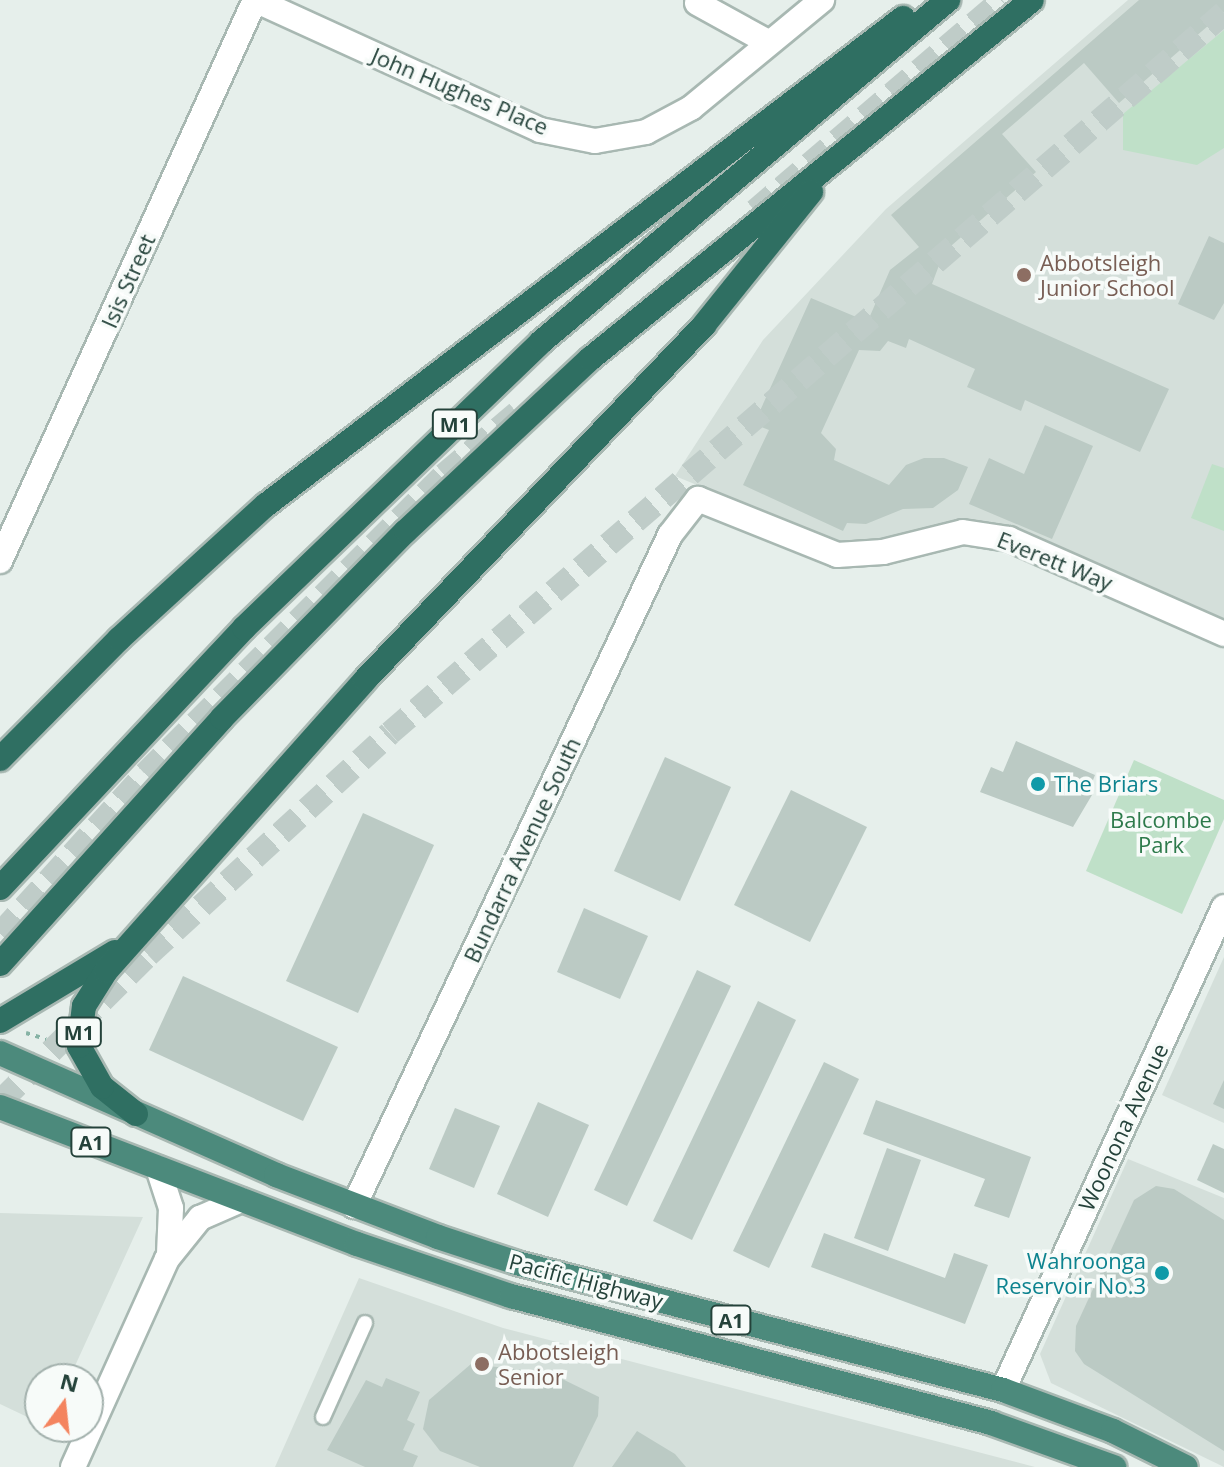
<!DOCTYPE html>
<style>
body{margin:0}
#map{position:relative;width:1224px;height:1467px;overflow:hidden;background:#e6efeb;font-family:"Open Sans",sans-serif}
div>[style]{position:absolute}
.built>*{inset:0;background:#d4dfda}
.green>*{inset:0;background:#bfe0c8}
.building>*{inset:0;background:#bbcac4}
.motorway-tunnel>*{height:24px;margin-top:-12px;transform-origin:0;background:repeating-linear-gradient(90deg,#bfccc8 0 24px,transparent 0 36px)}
.path>*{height:4px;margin-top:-2px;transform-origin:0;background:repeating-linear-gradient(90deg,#86b3a5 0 4px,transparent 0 10px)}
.roads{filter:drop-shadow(2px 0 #a8b8b2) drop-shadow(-2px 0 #a8b8b2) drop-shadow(0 2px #a8b8b2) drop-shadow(0 -2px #a8b8b2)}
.service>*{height:14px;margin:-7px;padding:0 7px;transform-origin:7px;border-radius:7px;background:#fff}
.minor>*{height:24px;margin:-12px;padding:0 12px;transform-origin:12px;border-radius:12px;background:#fff}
.trunk>*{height:24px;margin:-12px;padding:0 12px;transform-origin:12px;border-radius:12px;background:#4c8a7c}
.motorway>*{height:24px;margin:-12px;padding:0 12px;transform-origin:12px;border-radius:12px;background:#2f6f62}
.dots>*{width:22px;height:22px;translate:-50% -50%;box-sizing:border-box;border:4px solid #f7fbf9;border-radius:50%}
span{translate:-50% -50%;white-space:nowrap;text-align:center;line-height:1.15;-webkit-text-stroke:7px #f7fbf9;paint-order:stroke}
.shield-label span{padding:2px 6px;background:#f7fbf9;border:2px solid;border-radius:6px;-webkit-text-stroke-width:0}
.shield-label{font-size:20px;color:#24423a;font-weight:700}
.street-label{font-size:22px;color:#24423a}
.education-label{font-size:22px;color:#785e54}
.left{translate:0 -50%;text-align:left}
.culture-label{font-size:22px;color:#0d838f}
.right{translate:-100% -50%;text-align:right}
.park-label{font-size:22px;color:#2d7a4b}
.north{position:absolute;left:24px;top:1363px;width:80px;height:80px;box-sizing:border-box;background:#f7fbf9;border:2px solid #a3b1ad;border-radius:50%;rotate:15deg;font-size:22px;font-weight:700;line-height:32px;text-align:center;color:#24423a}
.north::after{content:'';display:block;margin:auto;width:28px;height:36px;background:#f4845f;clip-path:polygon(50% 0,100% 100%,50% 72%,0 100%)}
</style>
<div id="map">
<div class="built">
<div style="clip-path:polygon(1128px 0,1224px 0,1224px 627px,1012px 529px,964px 523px,880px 541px,838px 543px,675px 476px,763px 340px,886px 209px)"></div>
<div style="clip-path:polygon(1224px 957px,1224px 1123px,1162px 1095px)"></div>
<div style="clip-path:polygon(1128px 1159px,1224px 1198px,1224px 1467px,1051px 1383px,1040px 1354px)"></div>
<div style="clip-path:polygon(0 1213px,143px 1217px,69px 1379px,40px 1379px,40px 1423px,0 1404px)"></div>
<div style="clip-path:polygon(359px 1278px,503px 1328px,1035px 1467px,275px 1467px)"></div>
</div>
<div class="green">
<div style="clip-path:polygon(1224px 30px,1224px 148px,1197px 165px,1123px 150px,1123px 114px)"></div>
<div style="clip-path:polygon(1212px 464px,1224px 468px,1224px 531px,1191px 518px)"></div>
<div style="clip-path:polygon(1134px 760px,1224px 800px,1224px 819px,1182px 914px,1086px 871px)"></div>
</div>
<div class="building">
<div style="clip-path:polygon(1139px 0,1224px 0,1224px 12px,1119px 103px,1084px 63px,1002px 134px,1036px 172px,944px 252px,932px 284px,1169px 389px,1140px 452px,1025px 400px,1021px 411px,967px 387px,975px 369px,909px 339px,906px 348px,888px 341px,880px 351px,859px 350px,821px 433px,836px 449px,834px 460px,889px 485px,906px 465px,924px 458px,944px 458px,968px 467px,958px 490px,933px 508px,903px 509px,866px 524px,847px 523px,843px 531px,743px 485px,769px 430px,754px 424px,811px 298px,861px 319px,870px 316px,890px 270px,919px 247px,891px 215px)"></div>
<div style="clip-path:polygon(1209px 236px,1224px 243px,1224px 303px,1214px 320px,1178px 304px)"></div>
<div style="clip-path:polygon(1045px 425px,1093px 446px,1052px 539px,969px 504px,989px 458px,1024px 474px)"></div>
<div style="clip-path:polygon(1016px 741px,1095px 775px,1088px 793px,1092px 795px,1073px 827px,980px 792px,991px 767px,1003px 772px)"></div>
<div style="clip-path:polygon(665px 757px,731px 787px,680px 901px,614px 871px)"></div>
<div style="clip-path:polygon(791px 790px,867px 827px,810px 942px,734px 905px)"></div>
<div style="clip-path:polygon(363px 813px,434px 845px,358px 1013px,286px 981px)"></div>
<div style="clip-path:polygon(584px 908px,648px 936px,620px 999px,557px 972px)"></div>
<div style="clip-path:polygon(697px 970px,731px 986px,627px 1206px,594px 1190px)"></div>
<div style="clip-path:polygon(183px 976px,338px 1047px,303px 1121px,149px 1050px)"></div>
<div style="clip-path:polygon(758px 1001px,796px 1020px,692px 1240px,653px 1221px)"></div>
<div style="clip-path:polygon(824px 1062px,859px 1079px,769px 1268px,733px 1251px)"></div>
<div style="clip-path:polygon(1224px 1080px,1224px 1109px,1213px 1104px)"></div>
<div style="clip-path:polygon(876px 1100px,1031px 1157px,1009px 1218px,974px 1206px,985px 1179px,863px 1134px)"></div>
<div style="clip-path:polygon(538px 1102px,589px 1125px,548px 1217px,497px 1194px)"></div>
<div style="clip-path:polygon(455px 1108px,500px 1126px,474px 1188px,429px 1169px)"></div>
<div style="clip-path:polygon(1213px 1144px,1224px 1149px,1224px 1193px,1197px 1180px)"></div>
<div style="clip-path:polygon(887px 1148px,921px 1160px,888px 1251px,854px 1238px)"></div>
<div style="clip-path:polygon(1156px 1186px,1174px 1189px,1224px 1220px,1224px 1451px,1084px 1364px,1075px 1351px,1076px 1326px,1134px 1200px)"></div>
<div style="clip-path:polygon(824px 1233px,945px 1278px,954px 1253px,988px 1265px,965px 1324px,811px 1267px)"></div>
<div style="clip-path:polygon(471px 1364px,550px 1373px,599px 1397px,598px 1416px,573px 1467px,480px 1467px,440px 1451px,423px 1429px,429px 1400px)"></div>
<div style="clip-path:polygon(386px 1378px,420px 1392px,407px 1420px,415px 1424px,403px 1450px,418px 1456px,413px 1467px,365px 1467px,327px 1450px,366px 1380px,382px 1387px)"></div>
<div style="clip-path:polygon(637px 1431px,675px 1454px,686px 1467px,612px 1467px)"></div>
</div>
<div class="motorway-tunnel">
<div style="left:755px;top:211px;width:325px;rotate:-40.5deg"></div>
<div style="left:0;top:934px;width:216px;rotate:-47.8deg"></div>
<div style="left:145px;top:774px;width:423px;rotate:-45deg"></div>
<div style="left:444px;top:475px;width:96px;rotate:-40.3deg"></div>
<div style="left:0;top:1102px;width:209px;rotate:-44.8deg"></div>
<div style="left:148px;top:955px;width:328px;rotate:-42.5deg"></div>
<div style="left:390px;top:733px;width:1102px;rotate:-40.8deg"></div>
</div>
<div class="path">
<div style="left:26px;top:1033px;width:21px;rotate:17deg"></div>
</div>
<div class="roads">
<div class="service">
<div style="left:323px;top:1417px;width:103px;rotate:-65.9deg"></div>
</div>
<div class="minor">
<div style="left:255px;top:0;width:313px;rotate:24.5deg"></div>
<div style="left:540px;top:130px;width:56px;rotate:11.3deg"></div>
<div style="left:595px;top:141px;width:52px;rotate:-10deg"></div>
<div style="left:646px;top:132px;width:51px;rotate:-28.1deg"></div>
<div style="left:691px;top:108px;width:170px;rotate:-39.5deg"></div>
<div style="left:697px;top:3px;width:81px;rotate:28.8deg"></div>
<div style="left:0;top:561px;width:616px;rotate:-65.56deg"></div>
<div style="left:158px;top:1168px;width:42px;rotate:72deg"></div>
<div style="left:171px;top:1208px;width:45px;rotate:92.5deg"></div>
<div style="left:354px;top:1206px;width:742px;rotate:-64.78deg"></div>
<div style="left:670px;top:535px;width:46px;rotate:-52.1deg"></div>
<div style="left:698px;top:499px;width:150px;rotate:21.9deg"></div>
<div style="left:837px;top:555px;width:46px;rotate:-3.7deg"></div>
<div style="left:883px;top:552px;width:82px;rotate:-14deg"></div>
<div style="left:963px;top:532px;width:47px;rotate:8.7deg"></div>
<div style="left:1009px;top:539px;width:235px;rotate:23.8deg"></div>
<div style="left:1003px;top:1390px;width:531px;rotate:-65.41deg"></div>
<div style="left:73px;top:1467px;width:228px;rotate:-65.7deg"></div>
<div style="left:167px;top:1259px;width:53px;rotate:-51.2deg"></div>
<div style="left:200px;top:1218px;width:45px;rotate:-23.7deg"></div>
</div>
<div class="trunk">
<div style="left:0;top:1053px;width:302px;rotate:23.8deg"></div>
<div style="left:276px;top:1175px;width:173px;rotate:20.9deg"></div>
<div style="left:438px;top:1237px;width:83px;rotate:18.2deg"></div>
<div style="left:517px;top:1263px;width:502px;rotate:14.64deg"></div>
<div style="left:1003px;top:1390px;width:117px;rotate:20.4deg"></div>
<div style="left:1113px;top:1431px;width:81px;rotate:26.3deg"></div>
<div style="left:0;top:1107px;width:382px;rotate:21deg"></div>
<div style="left:357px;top:1244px;width:163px;rotate:18.7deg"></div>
<div style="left:511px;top:1296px;width:497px;rotate:14.8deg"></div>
<div style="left:991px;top:1423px;width:131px;rotate:19.7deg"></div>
</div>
<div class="motorway">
<div style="left:0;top:759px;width:169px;rotate:-45.2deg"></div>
<div style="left:119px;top:639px;width:199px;rotate:-42.4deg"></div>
<div style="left:266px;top:505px;width:802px;rotate:-37.4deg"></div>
<div style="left:0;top:888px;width:357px;rotate:-46.8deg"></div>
<div style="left:244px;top:628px;width:412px;rotate:-43.9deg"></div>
<div style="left:541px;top:342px;width:532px;rotate:-40.04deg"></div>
<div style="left:0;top:964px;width:331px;rotate:-47.9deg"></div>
<div style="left:222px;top:718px;width:262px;rotate:-45.5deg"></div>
<div style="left:406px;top:531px;width:252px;rotate:-43.1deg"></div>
<div style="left:590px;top:359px;width:569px;rotate:-39.08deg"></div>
<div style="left:0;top:1021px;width:134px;rotate:-31deg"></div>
<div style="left:136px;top:1114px;width:43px;rotate:-141.5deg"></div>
<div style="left:102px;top:1087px;width:47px;rotate:-119.3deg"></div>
<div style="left:79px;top:1046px;width:40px;rotate:-82.9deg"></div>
<div style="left:84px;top:1006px;width:41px;rotate:-57.8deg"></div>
<div style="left:106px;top:971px;width:390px;rotate:-48.3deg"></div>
<div style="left:365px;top:680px;width:491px;rotate:-46.3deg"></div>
<div style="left:704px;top:325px;width:171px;rotate:-51.2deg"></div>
</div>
</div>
<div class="dots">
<div style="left:1024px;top:275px;background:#8d6e63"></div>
<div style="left:1038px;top:784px;background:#0f9aa8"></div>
<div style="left:1162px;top:1273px;background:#0f9aa8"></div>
<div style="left:482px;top:1364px;background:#8d6e63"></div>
</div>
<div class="shield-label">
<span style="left:455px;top:424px">M1</span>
<span style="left:79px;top:1032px">M1</span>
<span style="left:91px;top:1142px">A1</span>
<span style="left:731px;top:1320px">A1</span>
</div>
<div class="street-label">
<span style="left:460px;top:91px;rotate:23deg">John Hughes Place</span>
<span style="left:128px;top:281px;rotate:-66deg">Isis Street</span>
<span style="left:1055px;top:561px;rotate:22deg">Everett Way</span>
<span style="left:522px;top:850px;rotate:-65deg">Bundarra Avenue South</span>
<span style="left:1123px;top:1127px;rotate:-65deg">Woonona Avenue</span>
<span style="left:586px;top:1281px;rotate:15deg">Pacific Highway</span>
</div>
<div class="education-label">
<span class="left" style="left:1040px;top:275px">Abbotsleigh<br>Junior School</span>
<span class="left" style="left:498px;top:1364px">Abbotsleigh<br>Senior</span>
</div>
<div class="culture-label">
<span class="left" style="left:1054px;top:784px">The Briars</span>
<span class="right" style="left:1146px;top:1273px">Wahroonga<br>Reservoir No.3</span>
</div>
<div class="park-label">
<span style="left:1161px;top:832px">Balcombe<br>Park</span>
</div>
<div class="north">N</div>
</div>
